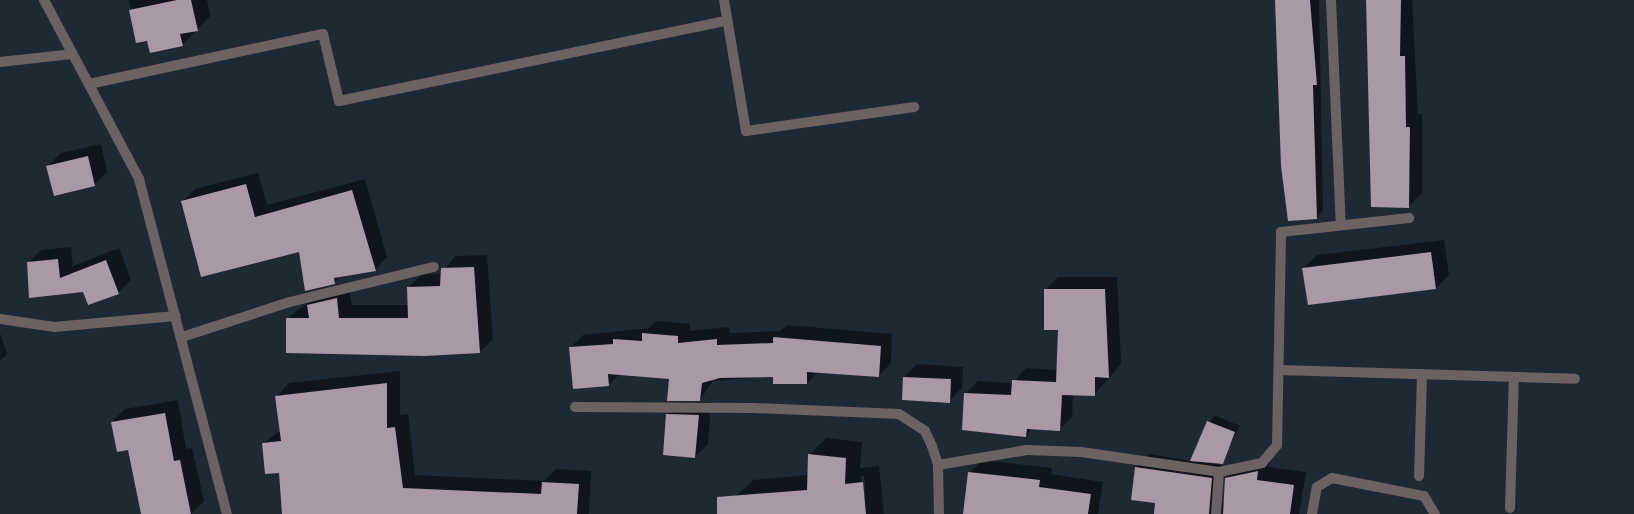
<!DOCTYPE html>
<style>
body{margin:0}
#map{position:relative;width:1634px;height:514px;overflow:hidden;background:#1e2933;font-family:Poppins,sans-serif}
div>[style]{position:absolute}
.shadow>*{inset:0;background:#0007}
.building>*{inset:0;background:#a899a5}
.street>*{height:10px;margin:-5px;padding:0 5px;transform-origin:5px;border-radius:5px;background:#6b6361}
span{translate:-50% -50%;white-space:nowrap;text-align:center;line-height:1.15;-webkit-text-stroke:5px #141f29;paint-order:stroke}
</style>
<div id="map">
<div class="shadow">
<div style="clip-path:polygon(129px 0,207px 0,210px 16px,182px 45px,137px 41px)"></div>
<div style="clip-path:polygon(1279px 0,1319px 0,1323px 211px,1316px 218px)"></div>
<div style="clip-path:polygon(1366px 0,1412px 0,1418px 114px,1422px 114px,1422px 193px,1409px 206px,1373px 206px)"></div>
<div style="clip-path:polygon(101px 144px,107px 172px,94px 185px,48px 166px,61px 153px)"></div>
<div style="clip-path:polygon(258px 173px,267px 205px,365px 179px,387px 257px,375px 270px,342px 275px,334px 283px,300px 250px,182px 202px,195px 189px)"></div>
<div style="clip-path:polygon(1444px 240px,1449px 275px,1436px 288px,1304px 268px,1317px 255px)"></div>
<div style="clip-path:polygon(71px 247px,73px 266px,119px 248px,131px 280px,118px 293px,84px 291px,28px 263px,41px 250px)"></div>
<div style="clip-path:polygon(487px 255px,493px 339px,480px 352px,288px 318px,321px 292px,349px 286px,352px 305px,409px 305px,409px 287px,422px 274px,442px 274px,455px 256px)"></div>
<div style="clip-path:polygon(1058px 277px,1117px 277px,1121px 364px,1094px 395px,1073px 394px,1072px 417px,1059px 429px,1033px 428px,1026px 436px,966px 393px,978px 381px,1013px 383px,1026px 368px,1058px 370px,1059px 329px,1045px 290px)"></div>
<div style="clip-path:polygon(656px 321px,690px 324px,690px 331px,729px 327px,730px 333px,780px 331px,787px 325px,892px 334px,891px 363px,878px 376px,818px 372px,807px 383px,775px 376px,713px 381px,700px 400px,671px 378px,620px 374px,608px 385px,571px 347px,583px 335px,649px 328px)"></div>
<div style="clip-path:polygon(0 333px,7px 354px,0 361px)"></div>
<div style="clip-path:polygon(917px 364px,963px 367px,962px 388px,949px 401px,904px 377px)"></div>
<div style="clip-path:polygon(400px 371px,400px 415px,408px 414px,415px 475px,544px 481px,556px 469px,591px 471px,589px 514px,283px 514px,280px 472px,264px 443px,281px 430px,277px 396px,289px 383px)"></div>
<div style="clip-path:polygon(178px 400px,186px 449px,192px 448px,204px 501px,191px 514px,143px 514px,129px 449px,112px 422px,125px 409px)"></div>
<div style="clip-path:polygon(680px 402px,711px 402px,708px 444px,695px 457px,667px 415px)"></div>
<div style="clip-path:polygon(1214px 415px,1240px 426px,1219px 465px,1224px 465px,1222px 501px,1225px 505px,1227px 478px,1240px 465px,1270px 459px,1269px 467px,1306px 472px,1299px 514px,1155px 514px,1156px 502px,1136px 467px,1149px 454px,1192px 461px)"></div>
<div style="clip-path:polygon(evenodd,826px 438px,862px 442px,860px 468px,879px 466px,884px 514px,812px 514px,736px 496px,753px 480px,809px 475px,810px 454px,826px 438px,861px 476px,864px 476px,866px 497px,863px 497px,861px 476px)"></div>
<div style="clip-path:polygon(982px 460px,1052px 468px,1051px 474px,1103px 482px,1098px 514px,964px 514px,969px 473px)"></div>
</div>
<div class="building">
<div style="clip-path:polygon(177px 0,191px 0,198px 31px,180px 34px,183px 46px,150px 53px,147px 41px,136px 43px,129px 10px)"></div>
<div style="clip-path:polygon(1275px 0,1310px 0,1317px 85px,1313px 85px,1317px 219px,1288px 221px,1281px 166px)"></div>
<div style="clip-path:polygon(1366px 0,1401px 0,1400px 56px,1405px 56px,1406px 127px,1410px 127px,1409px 208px,1371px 207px)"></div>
<div style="clip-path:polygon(88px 156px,95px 186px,54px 196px,46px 166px)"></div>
<div style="clip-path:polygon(246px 184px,255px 217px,352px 190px,376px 271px,334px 278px,335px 284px,305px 291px,299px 252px,201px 277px,181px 201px)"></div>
<div style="clip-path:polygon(1431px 252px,1436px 289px,1308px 305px,1302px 268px)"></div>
<div style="clip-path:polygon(58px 259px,60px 278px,106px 260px,119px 294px,88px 305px,83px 292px,29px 298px,27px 262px)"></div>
<div style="clip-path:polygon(474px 267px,480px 353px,425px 356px,286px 353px,286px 318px,309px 318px,307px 305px,337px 298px,339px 318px,408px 318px,407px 287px,440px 286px,441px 268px)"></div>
<div style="clip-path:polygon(1044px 289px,1105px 289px,1109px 378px,1095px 377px,1095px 396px,1062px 395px,1060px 431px,1027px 429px,1026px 437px,962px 430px,964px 393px,1011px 395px,1012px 380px,1056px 382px,1058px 330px,1044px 330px)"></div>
<div style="clip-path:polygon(642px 333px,678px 336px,678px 343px,717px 339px,717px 345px,773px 343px,773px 337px,881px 346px,879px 377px,807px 372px,807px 384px,773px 384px,773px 377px,720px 378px,702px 383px,700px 401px,667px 401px,669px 379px,608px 374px,609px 386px,573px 389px,569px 347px,613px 344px,613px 339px,642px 341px)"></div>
<div style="clip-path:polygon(903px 377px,951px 379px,950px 403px,902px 400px)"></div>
<div style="clip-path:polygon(387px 383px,387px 428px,395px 427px,403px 488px,541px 494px,542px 482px,579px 484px,577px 514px,282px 514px,279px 473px,265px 474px,262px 443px,281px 441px,275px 396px)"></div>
<div style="clip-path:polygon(165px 413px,174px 461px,180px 460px,191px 514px,141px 514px,128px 450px,117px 452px,111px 422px)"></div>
<div style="clip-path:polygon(666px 414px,699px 415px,695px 458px,663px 455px)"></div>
<div style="clip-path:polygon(1207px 421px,1235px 432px,1223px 464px,1190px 461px)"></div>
<div style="clip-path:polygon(808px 454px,846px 458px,845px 484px,863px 482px,866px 514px,717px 514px,717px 497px,807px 490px)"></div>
<div style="clip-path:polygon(1135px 467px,1212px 478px,1209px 514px,1154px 514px,1155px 503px,1131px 500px)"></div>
<div style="clip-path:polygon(1258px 471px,1257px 480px,1294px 485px,1290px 514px,1223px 514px,1225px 478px)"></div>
<div style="clip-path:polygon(968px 472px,1040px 480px,1039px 487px,1091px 494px,1088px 514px,963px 514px)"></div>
</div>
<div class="street">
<div style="left:44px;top:0;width:203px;rotate:62deg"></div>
<div style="left:139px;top:179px;width:346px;rotate:75.3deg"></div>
<div style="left:724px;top:0;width:133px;rotate:80.5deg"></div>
<div style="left:746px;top:131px;width:170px;rotate:-8.1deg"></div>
<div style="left:1331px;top:0;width:225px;rotate:87.5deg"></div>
<div style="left:0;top:62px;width:72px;rotate:-6.3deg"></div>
<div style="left:89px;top:84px;width:239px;rotate:-12.1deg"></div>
<div style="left:323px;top:34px;width:69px;rotate:76.6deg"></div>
<div style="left:339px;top:101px;width:396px;rotate:-11.7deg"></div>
<div style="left:0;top:319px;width:55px;rotate:8.4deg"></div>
<div style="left:54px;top:327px;width:122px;rotate:-5.2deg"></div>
<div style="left:182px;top:337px;width:114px;rotate:-18deg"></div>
<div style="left:290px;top:302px;width:148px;rotate:-13.7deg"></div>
<div style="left:1279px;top:370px;width:296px;rotate:1.7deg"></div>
<div style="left:575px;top:407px;width:179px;rotate:0.3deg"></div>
<div style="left:754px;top:408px;width:145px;rotate:2.4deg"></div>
<div style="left:899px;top:414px;width:31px;rotate:33deg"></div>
<div style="left:925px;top:431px;width:17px;rotate:65deg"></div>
<div style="left:932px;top:446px;width:20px;rotate:72deg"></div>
<div style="left:938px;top:465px;width:49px;rotate:88.8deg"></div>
<div style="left:938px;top:465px;width:90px;rotate:-9.6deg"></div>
<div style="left:1027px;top:450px;width:54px;rotate:2.1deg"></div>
<div style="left:1081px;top:452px;width:139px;rotate:8.2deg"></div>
<div style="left:1219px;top:472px;width:44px;rotate:-11.8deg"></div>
<div style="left:1262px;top:463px;width:23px;rotate:-50deg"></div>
<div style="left:1277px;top:445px;width:213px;rotate:-88.9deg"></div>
<div style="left:1281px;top:232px;width:129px;rotate:-6.2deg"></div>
<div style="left:1419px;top:476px;width:102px;rotate:-88.3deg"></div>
<div style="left:1510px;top:508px;width:131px;rotate:-88.3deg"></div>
<div style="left:1216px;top:514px;width:42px;rotate:-85.9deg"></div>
<div style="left:1312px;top:514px;width:27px;rotate:-80deg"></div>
<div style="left:1317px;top:487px;width:17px;rotate:-31deg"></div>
<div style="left:1332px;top:478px;width:94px;rotate:11.1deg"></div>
<div style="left:1424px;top:496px;width:21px;rotate:59deg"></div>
</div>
</div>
